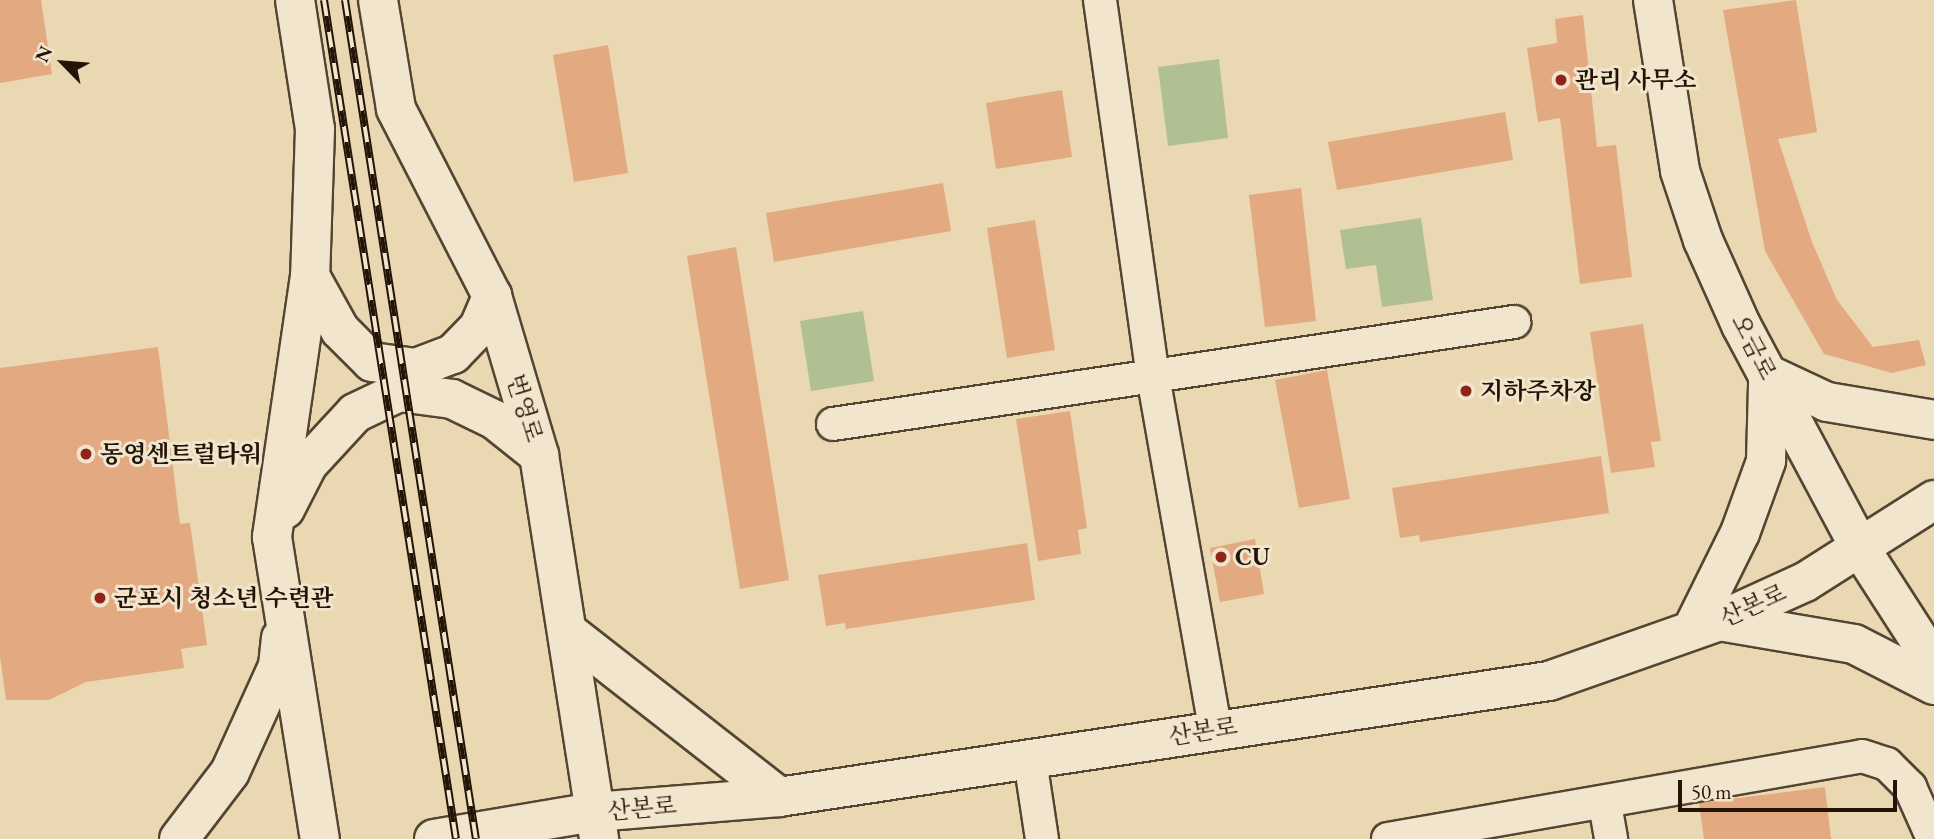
<!DOCTYPE html>
<meta charset="utf-8">
<style>
body{margin:0}
#map{position:relative;width:1934px;height:839px;overflow:hidden;background:#e9d8b2;font-family:"EB Garamond","Noto Serif KR",serif}
div>[style]{position:absolute}
.green>*{inset:0;background:#b0c092}
.building>*{inset:0;background:#e3a981}
.roads{filter:drop-shadow(2px 0 #544532) drop-shadow(-2px 0 #544532) drop-shadow(0 2px #544532) drop-shadow(0 -2px #544532)}
.street>*{height:32px;margin:-16px;padding:0 16px;transform-origin:16px;border-radius:16px;background:#f1e6cd}
.secondary>*{height:38px;margin:-19px;padding:0 19px;transform-origin:19px;border-radius:19px;background:#f1e6cd}
.rail>*{height:8px;margin-top:-4px;transform-origin:0;background:repeating-linear-gradient(90deg,#f1e6cd 0 16px,#231408 0 32px);box-sizing:border-box;border-block:2px solid #231408}
.dots>*{width:19px;height:19px;translate:-50% -50%;box-sizing:border-box;border:4px solid #f1e6cd;border-radius:50%}
span{translate:-50% -50%;white-space:nowrap;text-align:center;line-height:1.15;-webkit-text-stroke:6px #f1e6cd;paint-order:stroke}
.poi-label{font-size:24px;color:#231408;font-weight:700}
.left{translate:0 -50%;text-align:left}
.street-label{font-size:24px;color:#231408}
.north{position:absolute;left:28px;top:28px;width:70px;height:70px;-webkit-text-stroke:5px #f1e6cd;paint-order:stroke;rotate:295deg;font-size:19px;font-weight:700;line-height:28px;text-align:center;color:#231408}
.north::after{content:'';display:block;margin:auto;width:24px;height:32px;background:#231408;clip-path:polygon(50% 0,100% 100%,50% 72%,0 100%)}
.scale{position:absolute;left:1678px;top:780px;width:219px;height:32px;box-sizing:border-box;border:4px solid #231408;border-top:0;padding-left:9px;font-size:21px;line-height:24px;white-space:nowrap;color:#231408;-webkit-text-stroke:5px #f1e6cd;paint-order:stroke}
</style>
<div id="map">
<div class="green">
<div style="clip-path:polygon(1219px 59px,1228px 138px,1168px 146px,1158px 67px)"></div>
<div style="clip-path:polygon(1421px 218px,1433px 300px,1382px 307px,1376px 265px,1346px 269px,1340px 230px)"></div>
<div style="clip-path:polygon(863px 311px,874px 381px,811px 391px,800px 321px)"></div>
</div>
<div class="building">
<div style="clip-path:polygon(0 0,41px 0,52px 74px,0 83px)"></div>
<div style="clip-path:polygon(1796px 0,1817px 132px,1778px 139px,1812px 242px,1837px 300px,1873px 347px,1919px 340px,1926px 365px,1892px 373px,1824px 354px,1765px 251px,1723px 10px)"></div>
<div style="clip-path:polygon(1583px 15px,1597px 147px,1616px 145px,1632px 277px,1580px 284px,1560px 118px,1538px 122px,1527px 48px,1557px 43px,1555px 19px)"></div>
<div style="clip-path:polygon(608px 45px,628px 173px,574px 182px,553px 55px)"></div>
<div style="clip-path:polygon(1062px 90px,1072px 157px,996px 169px,986px 103px)"></div>
<div style="clip-path:polygon(1505px 112px,1513px 160px,1337px 190px,1328px 142px)"></div>
<div style="clip-path:polygon(943px 183px,951px 231px,774px 262px,766px 213px)"></div>
<div style="clip-path:polygon(1301px 188px,1316px 321px,1265px 327px,1249px 195px)"></div>
<div style="clip-path:polygon(1035px 220px,1055px 350px,1007px 358px,987px 228px)"></div>
<div style="clip-path:polygon(736px 247px,789px 580px,740px 589px,687px 256px)"></div>
<div style="clip-path:polygon(1643px 324px,1661px 441px,1651px 442px,1655px 467px,1611px 473px,1590px 332px)"></div>
<div style="clip-path:polygon(158px 347px,180px 524px,190px 523px,207px 645px,181px 649px,184px 668px,86px 682px,49px 700px,6px 700px,0 656px,0 368px)"></div>
<div style="clip-path:polygon(1327px 370px,1350px 499px,1299px 508px,1275px 380px)"></div>
<div style="clip-path:polygon(1070px 411px,1087px 528px,1078px 530px,1081px 554px,1038px 561px,1016px 419px)"></div>
<div style="clip-path:polygon(1601px 456px,1609px 513px,1420px 542px,1419px 535px,1400px 538px,1392px 488px)"></div>
<div style="clip-path:polygon(1255px 539px,1264px 594px,1220px 602px,1210px 548px)"></div>
<div style="clip-path:polygon(1027px 543px,1035px 600px,846px 629px,845px 623px,826px 626px,818px 575px)"></div>
<div style="clip-path:polygon(1825px 787px,1831px 839px,1704px 839px,1699px 803px)"></div>
</div>
<div class="roads">
<div class="street">
<div style="left:1100px;top:0;width:380px;rotate:82deg"></div>
<div style="left:1153px;top:376px;width:357px;rotate:80deg"></div>
<div style="left:833px;top:424px;width:689px;rotate:-8.52deg"></div>
<div style="left:1030px;top:760px;width:80px;rotate:81.4deg"></div>
<div style="left:1605px;top:804px;width:36px;rotate:80deg"></div>
<div style="left:1388px;top:839px;width:481px;rotate:-9.9deg"></div>
<div style="left:1862px;top:756px;width:26px;rotate:18deg"></div>
<div style="left:1887px;top:764px;width:33px;rotate:45deg"></div>
<div style="left:1910px;top:787px;width:57px;rotate:66.1deg"></div>
</div>
<div class="secondary">
<div style="left:295px;top:0;width:131px;rotate:81.2deg"></div>
<div style="left:315px;top:129px;width:147px;rotate:91.9deg"></div>
<div style="left:310px;top:276px;width:264px;rotate:98.3deg"></div>
<div style="left:272px;top:537px;width:306px;rotate:81deg"></div>
<div style="left:378px;top:0;width:110px;rotate:80.6deg"></div>
<div style="left:396px;top:109px;width:210px;rotate:62.8deg"></div>
<div style="left:492px;top:296px;width:166px;rotate:73.5deg"></div>
<div style="left:539px;top:455px;width:389px;rotate:81.1deg"></div>
<div style="left:1653px;top:0;width:173px;rotate:81deg"></div>
<div style="left:1680px;top:171px;width:73px;rotate:71.6deg"></div>
<div style="left:1703px;top:240px;width:93px;rotate:65.9deg"></div>
<div style="left:1741px;top:325px;width:253px;rotate:61.9deg"></div>
<div style="left:1860px;top:548px;width:137px;rotate:57.2deg"></div>
<div style="left:310px;top:276px;width:62px;rotate:60.9deg"></div>
<div style="left:340px;top:330px;width:45px;rotate:45deg"></div>
<div style="left:372px;top:362px;width:44px;rotate:7.8deg"></div>
<div style="left:416px;top:368px;width:40px;rotate:-21deg"></div>
<div style="left:453px;top:354px;width:37px;rotate:-46deg"></div>
<div style="left:479px;top:327px;width:34px;rotate:-67deg"></div>
<div style="left:1767px;top:374px;width:66px;rotate:25deg"></div>
<div style="left:1827px;top:402px;width:109px;rotate:9.5deg"></div>
<div style="left:285px;top:509px;width:51px;rotate:-62.9deg"></div>
<div style="left:308px;top:464px;width:69px;rotate:-47.3deg"></div>
<div style="left:355px;top:413px;width:49px;rotate:-25.5deg"></div>
<div style="left:399px;top:392px;width:53px;rotate:7.5deg"></div>
<div style="left:452px;top:399px;width:48px;rotate:26deg"></div>
<div style="left:495px;top:420px;width:56px;rotate:38.5deg"></div>
<div style="left:1719px;top:621px;width:137px;rotate:9.7deg"></div>
<div style="left:1854px;top:644px;width:90px;rotate:27.1deg"></div>
<div style="left:1692px;top:630px;width:108px;rotate:-63.7deg"></div>
<div style="left:1740px;top:533px;width:77px;rotate:-70.1deg"></div>
<div style="left:1766px;top:461px;width:78px;rotate:-88.5deg"></div>
<div style="left:568px;top:632px;width:268px;rotate:38deg"></div>
<div style="left:179px;top:839px;width:84px;rotate:-52.7deg"></div>
<div style="left:230px;top:772px;width:116px;rotate:-65.6deg"></div>
<div style="left:278px;top:666px;width:28px;rotate:-84deg"></div>
<div style="left:434px;top:839px;width:162px;rotate:-9.6deg"></div>
<div style="left:594px;top:812px;width:186px;rotate:-4.6deg"></div>
<div style="left:779px;top:797px;width:779px;rotate:-8.57deg"></div>
<div style="left:1549px;top:681px;width:180px;rotate:-19.4deg"></div>
<div style="left:1719px;top:621px;width:94px;rotate:-24.4deg"></div>
<div style="left:1805px;top:582px;width:153px;rotate:-32.4deg"></div>
</div>
</div>
<div class="rail">
<div style="left:324px;top:0;width:849px;rotate:81.06deg"></div>
<div style="left:345px;top:0;width:849px;rotate:81.13deg"></div>
</div>
<div class="dots">
<div style="left:1561px;top:80px;background:#8f2418"></div>
<div style="left:1466px;top:391px;background:#8f2418"></div>
<div style="left:86px;top:454px;background:#8f2418"></div>
<div style="left:1221px;top:557px;background:#8f2418"></div>
<div style="left:100px;top:598px;background:#8f2418"></div>
</div>
<div class="poi-label">
<span class="left" style="left:1575px;top:80px">관리 사무소</span>
<span class="left" style="left:1480px;top:391px">지하주차장</span>
<span class="left" style="left:100px;top:454px">동영센트럴타워</span>
<span class="left" style="left:1235px;top:557px">CU</span>
<span class="left" style="left:114px;top:598px">군포시 청소년 수련관</span>
</div>
<div class="street-label">
<span style="left:1754px;top:347px;rotate:63deg">오금로</span>
<span style="left:525px;top:408px;rotate:73deg">번영로</span>
<span style="left:1753px;top:605px;rotate:-24deg">산본로</span>
<span style="left:1203px;top:731px;rotate:-9deg">산본로</span>
<span style="left:642px;top:808px;rotate:-5deg">산본로</span>
</div>
<div class="north">N</div>
<div class="scale">50 m</div>
</div>
